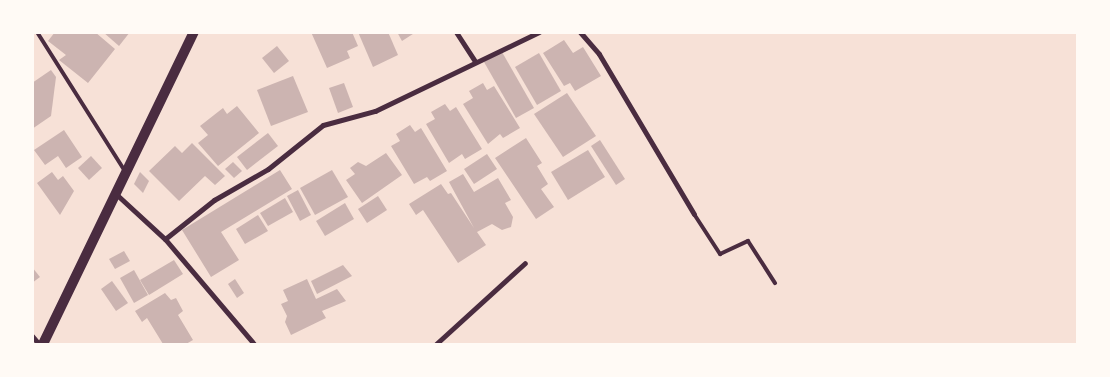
<!DOCTYPE html>
<style>
body{margin:0}
#map{position:relative;width:1110px;height:377px;overflow:hidden;background:#f7e1d7;font-family:"Exo 2",sans-serif}
div>[style]{position:absolute}
.building>*{inset:0;background:#ccb4b1}
.service>*{height:4px;margin:-2px;padding:0 2px;transform-origin:2px;border-radius:2px;background:#4a2c40}
.minor>*{height:5px;margin:-2.5px;padding:0 2.5px;transform-origin:2.5px;border-radius:2.5px;background:#4a2c40}
.secondary>*{height:10px;margin:-5px;padding:0 5px;transform-origin:5px;border-radius:5px;background:#4a2c40}
span{translate:-50% -50%;white-space:nowrap;text-align:center;line-height:1.15;-webkit-text-stroke:4px #fffaf5;paint-order:stroke}
.frame{position:absolute;inset:0;border:34px solid #fffaf5;pointer-events:none}
</style>
<div id="map">
<div class="building">
<div style="clip-path:polygon(55px 32px,95px 32px,115px 49px,88px 83px,59px 60px,66px 55px,48px 41px)"></div>
<div style="clip-path:polygon(103px 32px,130px 32px,119px 46px)"></div>
<div style="clip-path:polygon(311px 32px,352px 32px,358px 46px,347px 51px,350px 58px,327px 68px)"></div>
<div style="clip-path:polygon(358px 32px,388px 32px,398px 55px,373px 67px)"></div>
<div style="clip-path:polygon(397px 32px,416px 32px,402px 41px)"></div>
<div style="clip-path:polygon(564px 40px,573px 53px,583px 47px,601px 76px,575px 91px,570px 83px,564px 86px,543px 53px)"></div>
<div style="clip-path:polygon(277px 46px,289px 61px,274px 73px,262px 58px)"></div>
<div style="clip-path:polygon(502px 52px,534px 108px,516px 118px,484px 62px)"></div>
<div style="clip-path:polygon(539px 53px,561px 91px,537px 105px,515px 67px)"></div>
<div style="clip-path:polygon(51px 70px,56px 77px,51px 116px,32px 129px,32px 83px)"></div>
<div style="clip-path:polygon(293px 76px,308px 112px,271px 126px,257px 90px)"></div>
<div style="clip-path:polygon(344px 83px,353px 107px,338px 113px,329px 88px)"></div>
<div style="clip-path:polygon(483px 83px,487px 90px,494px 86px,520px 128px,503px 138px,500px 134px,488px 144px,463px 104px,473px 98px,469px 91px)"></div>
<div style="clip-path:polygon(567px 93px,596px 136px,563px 157px,534px 114px)"></div>
<div style="clip-path:polygon(445px 104px,450px 111px,456px 107px,482px 149px,465px 159px,462px 154px,449px 163px,426px 124px,435px 119px,431px 112px)"></div>
<div style="clip-path:polygon(237px 106px,259px 133px,218px 166px,198px 143px,208px 135px,200px 126px,223px 108px,227px 114px)"></div>
<div style="clip-path:polygon(410px 125px,415px 132px,421px 128px,447px 171px,430px 181px,427px 177px,414px 184px,391px 146px,400px 141px,396px 134px)"></div>
<div style="clip-path:polygon(64px 130px,82px 157px,66px 168px,58px 156px,45px 165px,34px 150px)"></div>
<div style="clip-path:polygon(268px 133px,278px 146px,247px 170px,237px 157px)"></div>
<div style="clip-path:polygon(526px 138px,542px 163px,537px 166px,548px 184px,541px 189px,554px 207px,536px 219px,495px 158px)"></div>
<div style="clip-path:polygon(600px 140px,625px 179px,616px 185px,591px 146px)"></div>
<div style="clip-path:polygon(192px 143px,225px 176px,215px 185px,205px 176px,179px 201px,149px 171px,175px 146px,182px 153px)"></div>
<div style="clip-path:polygon(588px 150px,605px 177px,568px 200px,551px 172px)"></div>
<div style="clip-path:polygon(386px 153px,402px 175px,362px 203px,346px 180px,355px 174px,350px 168px,358px 162px,366px 166px)"></div>
<div style="clip-path:polygon(487px 154px,497px 169px,474px 184px,464px 169px)"></div>
<div style="clip-path:polygon(91px 156px,102px 168px,89px 180px,78px 168px)"></div>
<div style="clip-path:polygon(233px 162px,242px 171px,234px 178px,225px 169px)"></div>
<div style="clip-path:polygon(280px 170px,292px 189px,221px 232px,239px 260px,211px 277px,182px 230px)"></div>
<div style="clip-path:polygon(332px 170px,348px 197px,315px 215px,300px 188px)"></div>
<div style="clip-path:polygon(52px 172px,58px 180px,63px 176px,74px 191px,60px 215px,37px 183px)"></div>
<div style="clip-path:polygon(140px 172px,149px 181px,143px 193px,134px 184px)"></div>
<div style="clip-path:polygon(463px 174px,474px 192px,498px 178px,511px 200px,505px 203px,513px 217px,511px 227px,502px 230px,492px 224px,477px 232px,486px 245px,458px 263px,423px 210px,416px 215px,409px 204px,441px 184px,448px 194px,451px 193px,474px 228px,449px 182px)"></div>
<div style="clip-path:polygon(298px 190px,311px 215px,300px 221px,287px 196px)"></div>
<div style="clip-path:polygon(378px 196px,387px 210px,367px 223px,358px 209px)"></div>
<div style="clip-path:polygon(285px 198px,293px 212px,268px 226px,260px 213px)"></div>
<div style="clip-path:polygon(345px 203px,354px 219px,325px 236px,316px 221px)"></div>
<div style="clip-path:polygon(258px 215px,268px 231px,245px 244px,236px 229px)"></div>
<div style="clip-path:polygon(124px 251px,130px 261px,115px 269px,109px 259px)"></div>
<div style="clip-path:polygon(174px 260px,183px 274px,149px 295px,140px 280px)"></div>
<div style="clip-path:polygon(343px 265px,352px 276px,317px 294px,311px 281px)"></div>
<div style="clip-path:polygon(32px 267px,40px 277px,32px 283px)"></div>
<div style="clip-path:polygon(134px 270px,148px 295px,134px 303px,120px 278px)"></div>
<div style="clip-path:polygon(235px 279px,244px 293px,237px 298px,228px 284px)"></div>
<div style="clip-path:polygon(307px 279px,316px 299px,337px 289px,346px 301px,322px 311px,326px 318px,291px 335px,285px 322px,287px 316px,281px 304px,288px 301px,283px 290px)"></div>
<div style="clip-path:polygon(112px 281px,128px 303px,116px 311px,101px 289px)"></div>
<div style="clip-path:polygon(165px 293px,171px 300px,176px 298px,183px 311px,178px 315px,193px 340px,186px 344px,163px 344px,147px 318px,142px 322px,135px 311px)"></div>
</div>
<div class="service">
<div style="left:37px;top:32px;width:165px;rotate:57.7deg"></div>
<div style="left:694px;top:214px;width:48px;rotate:57deg"></div>
<div style="left:720px;top:254px;width:31px;rotate:-25deg"></div>
<div style="left:748px;top:241px;width:50px;rotate:57.3deg"></div>
</div>
<div class="minor">
<div style="left:456px;top:32px;width:35px;rotate:57deg"></div>
<div style="left:580px;top:32px;width:29px;rotate:49deg"></div>
<div style="left:599px;top:54px;width:186px;rotate:59.3deg"></div>
<div style="left:116px;top:194px;width:67px;rotate:42.6deg"></div>
<div style="left:165px;top:239px;width:138px;rotate:49.7deg"></div>
<div style="left:165px;top:239px;width:63px;rotate:-38.5deg"></div>
<div style="left:214px;top:200px;width:62px;rotate:-29.9deg"></div>
<div style="left:268px;top:169px;width:70px;rotate:-38.7deg"></div>
<div style="left:323px;top:125px;width:54px;rotate:-15.1deg"></div>
<div style="left:375px;top:111px;width:182px;rotate:-25.7deg"></div>
<div style="left:32px;top:336px;width:11px;rotate:49deg"></div>
<div style="left:436px;top:344px;width:120px;rotate:-42.3deg"></div>
</div>
<div class="secondary">
<div style="left:43px;top:344px;width:347px;rotate:-64.2deg"></div>
</div>
<div class="frame"></div>
</div>
